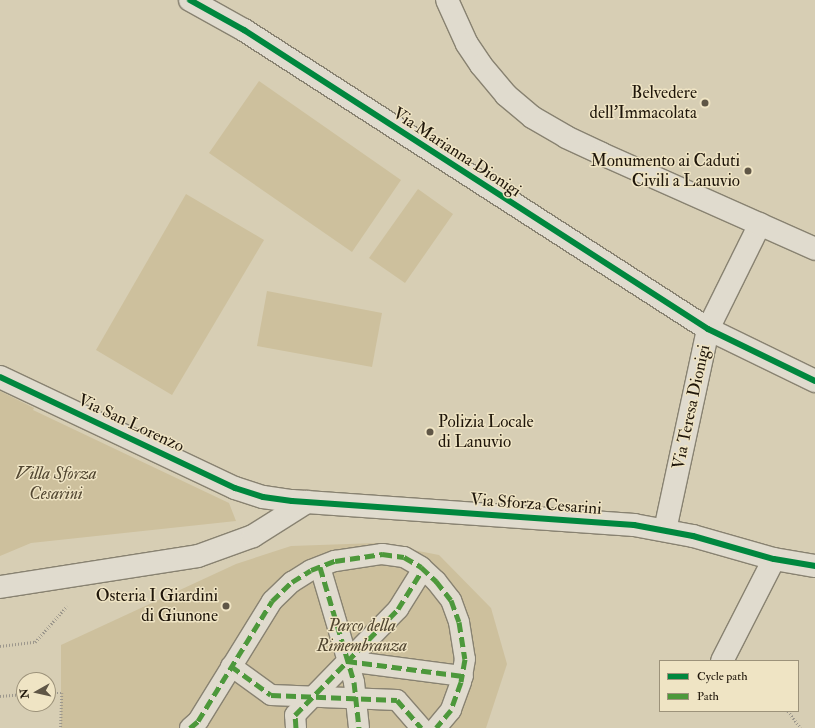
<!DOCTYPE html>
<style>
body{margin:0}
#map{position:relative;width:815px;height:728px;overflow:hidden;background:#d7ceb4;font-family:"IM FELL Double Pica",serif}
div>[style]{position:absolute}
.green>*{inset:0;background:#cdc09d}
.path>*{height:2.5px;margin-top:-1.25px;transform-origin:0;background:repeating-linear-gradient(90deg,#9c978c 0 1px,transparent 0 3px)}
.roads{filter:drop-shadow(1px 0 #888271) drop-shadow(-1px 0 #888271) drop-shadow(0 1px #888271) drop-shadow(0 -1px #888271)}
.pedestrian>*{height:20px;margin:-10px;padding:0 10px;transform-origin:10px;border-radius:10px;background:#e0dbce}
.minor>*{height:22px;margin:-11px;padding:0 11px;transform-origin:11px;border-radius:11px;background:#e0dbce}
.tertiary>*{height:22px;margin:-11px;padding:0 11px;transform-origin:11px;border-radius:11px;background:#e0dbce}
.quiet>*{height:5px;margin-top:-2.5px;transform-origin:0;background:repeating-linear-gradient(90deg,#4d983b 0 10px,transparent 0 15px)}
.cycleway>*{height:6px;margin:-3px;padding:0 3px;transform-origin:3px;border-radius:3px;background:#00873e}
.dots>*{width:11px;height:11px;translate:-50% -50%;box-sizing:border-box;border:2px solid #efe4c4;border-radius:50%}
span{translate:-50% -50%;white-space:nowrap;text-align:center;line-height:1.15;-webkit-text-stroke:3px #efe4c4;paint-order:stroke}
.poi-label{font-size:17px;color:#1f160a}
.right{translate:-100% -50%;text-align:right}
.left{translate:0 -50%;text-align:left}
.street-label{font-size:17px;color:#1f160a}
.park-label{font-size:17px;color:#514631;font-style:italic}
.legend{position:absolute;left:659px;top:660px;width:140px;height:52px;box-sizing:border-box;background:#efe4c4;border:1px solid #9c927a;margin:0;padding:5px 7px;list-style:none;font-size:12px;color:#1f160a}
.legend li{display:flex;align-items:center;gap:8px;height:20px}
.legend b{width:20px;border:1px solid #9c927a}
.north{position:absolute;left:16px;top:672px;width:40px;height:40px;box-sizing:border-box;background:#efe4c4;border:1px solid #9c927a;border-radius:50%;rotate:262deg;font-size:11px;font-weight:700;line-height:16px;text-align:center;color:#1f160a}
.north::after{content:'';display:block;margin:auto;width:14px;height:18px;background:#5f5646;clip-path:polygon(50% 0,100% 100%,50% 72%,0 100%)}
</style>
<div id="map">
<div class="green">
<div style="clip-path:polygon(259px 81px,401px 180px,352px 252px,209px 153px)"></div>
<div style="clip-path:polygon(418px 189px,453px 214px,405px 283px,369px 258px)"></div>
<div style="clip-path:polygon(186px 194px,264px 240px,172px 395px,96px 350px)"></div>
<div style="clip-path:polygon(267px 291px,382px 313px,372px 367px,257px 346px)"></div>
<div style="clip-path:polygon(0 391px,34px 408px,33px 410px,229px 503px,236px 521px,31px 543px,0 556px)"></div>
<div style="clip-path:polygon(377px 543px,439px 555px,491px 608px,507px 664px,486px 728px,61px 728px,61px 645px,236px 564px,291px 546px)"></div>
</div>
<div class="path">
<div style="left:0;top:646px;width:35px;rotate:-7deg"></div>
<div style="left:35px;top:642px;width:48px;rotate:-48.4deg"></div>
<div style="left:48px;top:693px;width:14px"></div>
<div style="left:62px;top:693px;width:35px;rotate:92deg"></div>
<div style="left:0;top:696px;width:24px;rotate:-5deg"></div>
<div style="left:788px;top:711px;width:21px;rotate:53deg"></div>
</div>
<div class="roads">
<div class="pedestrian">
<div style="left:320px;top:567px;width:120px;rotate:73.5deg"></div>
<div style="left:354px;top:682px;width:46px;rotate:83.8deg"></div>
<div style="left:347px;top:661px;width:117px;rotate:7.4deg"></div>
<div style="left:231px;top:666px;width:49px;rotate:35.9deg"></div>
<div style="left:271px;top:695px;width:126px;rotate:2.3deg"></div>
<div style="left:397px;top:700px;width:37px;rotate:49deg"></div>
<div style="left:190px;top:728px;width:11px;rotate:-41deg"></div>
<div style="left:198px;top:721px;width:141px;rotate:-58.3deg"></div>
<div style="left:272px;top:601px;width:28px;rotate:-44deg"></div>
<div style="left:292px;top:582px;width:22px;rotate:-32deg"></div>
<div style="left:311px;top:570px;width:26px;rotate:-21deg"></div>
<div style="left:335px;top:561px;width:48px;rotate:-8.5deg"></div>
<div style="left:382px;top:554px;width:22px;rotate:8deg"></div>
<div style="left:404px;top:557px;width:20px;rotate:30deg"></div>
<div style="left:421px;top:567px;width:21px;rotate:43deg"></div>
<div style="left:436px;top:581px;width:24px;rotate:52deg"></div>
<div style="left:451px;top:600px;width:23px;rotate:70deg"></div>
<div style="left:459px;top:622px;width:37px;rotate:81deg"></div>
<div style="left:465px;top:659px;width:23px;rotate:100deg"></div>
<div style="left:461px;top:682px;width:30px;rotate:110deg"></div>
<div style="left:451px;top:710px;width:23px;rotate:130deg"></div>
<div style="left:296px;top:728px;width:13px;rotate:-94deg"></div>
<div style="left:295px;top:715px;width:148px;rotate:-45.8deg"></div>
<div style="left:398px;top:609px;width:47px;rotate:-58deg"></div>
</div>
<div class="minor">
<div style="left:190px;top:0;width:62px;rotate:29.1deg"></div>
<div style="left:244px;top:30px;width:552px;rotate:32.8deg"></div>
<div style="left:708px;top:329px;width:119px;rotate:25.9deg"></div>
<div style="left:0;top:377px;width:260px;rotate:25.3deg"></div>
<div style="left:235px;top:488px;width:29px;rotate:18deg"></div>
<div style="left:263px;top:497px;width:29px;rotate:8deg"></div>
<div style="left:292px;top:501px;width:343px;rotate:4deg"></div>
<div style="left:634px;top:525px;width:60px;rotate:10.6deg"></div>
<div style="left:693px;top:536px;width:84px;rotate:15.9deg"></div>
<div style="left:774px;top:559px;width:42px;rotate:9.7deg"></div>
<div style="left:665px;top:530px;width:206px;rotate:-77.9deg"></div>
<div style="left:708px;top:329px;width:117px;rotate:-63.7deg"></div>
<div style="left:0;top:587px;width:200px;rotate:-8.9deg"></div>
<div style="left:198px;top:556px;width:59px;rotate:-20deg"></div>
<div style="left:253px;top:536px;width:64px;rotate:-32.2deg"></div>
<div style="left:722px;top:661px;width:114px;rotate:-63deg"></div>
</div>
<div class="tertiary">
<div style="left:447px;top:0;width:48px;rotate:65.6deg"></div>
<div style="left:467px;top:44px;width:25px;rotate:56deg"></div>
<div style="left:481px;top:65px;width:39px;rotate:50deg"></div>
<div style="left:506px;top:95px;width:34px;rotate:40deg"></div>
<div style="left:532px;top:117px;width:39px;rotate:30deg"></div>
<div style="left:566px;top:137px;width:40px;rotate:25deg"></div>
<div style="left:602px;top:154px;width:233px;rotate:24deg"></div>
</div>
</div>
<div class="quiet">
<div style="left:320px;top:567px;width:120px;rotate:73.5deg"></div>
<div style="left:354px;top:682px;width:46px;rotate:83.8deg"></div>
<div style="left:347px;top:661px;width:117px;rotate:7.4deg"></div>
<div style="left:231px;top:666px;width:49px;rotate:35.9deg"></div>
<div style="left:271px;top:695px;width:126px;rotate:2.3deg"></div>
<div style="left:397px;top:700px;width:37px;rotate:49deg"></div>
<div style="left:190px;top:728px;width:11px;rotate:-41deg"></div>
<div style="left:198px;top:721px;width:141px;rotate:-58.3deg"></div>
<div style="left:272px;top:601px;width:28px;rotate:-44deg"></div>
<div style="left:292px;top:582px;width:22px;rotate:-32deg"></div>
<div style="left:311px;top:570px;width:26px;rotate:-21deg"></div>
<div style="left:335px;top:561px;width:48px;rotate:-8.5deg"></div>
<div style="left:382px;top:554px;width:22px;rotate:8deg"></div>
<div style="left:404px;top:557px;width:20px;rotate:30deg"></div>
<div style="left:421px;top:567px;width:21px;rotate:43deg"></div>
<div style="left:436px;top:581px;width:24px;rotate:52deg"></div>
<div style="left:451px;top:600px;width:23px;rotate:70deg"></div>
<div style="left:459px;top:622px;width:37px;rotate:81deg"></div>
<div style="left:465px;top:659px;width:23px;rotate:100deg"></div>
<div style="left:461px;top:682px;width:30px;rotate:110deg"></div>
<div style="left:451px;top:710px;width:23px;rotate:130deg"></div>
<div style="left:296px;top:728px;width:13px;rotate:-94deg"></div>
<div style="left:295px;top:715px;width:148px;rotate:-45.8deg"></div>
<div style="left:398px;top:609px;width:47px;rotate:-58deg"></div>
</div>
<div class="cycleway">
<div style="left:190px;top:0;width:62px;rotate:29.1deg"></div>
<div style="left:244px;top:30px;width:552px;rotate:32.8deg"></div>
<div style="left:708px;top:329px;width:119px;rotate:25.9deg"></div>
<div style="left:0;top:377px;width:260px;rotate:25.3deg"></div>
<div style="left:235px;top:488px;width:29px;rotate:18deg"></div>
<div style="left:263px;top:497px;width:29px;rotate:8deg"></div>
<div style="left:292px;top:501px;width:343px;rotate:4deg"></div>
<div style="left:634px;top:525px;width:60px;rotate:10.6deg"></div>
<div style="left:693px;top:536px;width:84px;rotate:15.9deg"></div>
<div style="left:774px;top:559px;width:42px;rotate:9.7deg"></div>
</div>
<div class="dots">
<div style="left:705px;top:103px;background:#5f5646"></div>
<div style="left:748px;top:171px;background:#5f5646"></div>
<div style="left:430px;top:432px;background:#5f5646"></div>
<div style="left:226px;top:606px;background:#5f5646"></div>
</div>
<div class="poi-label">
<span class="right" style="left:697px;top:103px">Belvedere<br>dell'Immacolata</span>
<span class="right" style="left:740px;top:171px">Monumento ai Caduti<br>Civili a Lanuvio</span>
<span class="left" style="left:438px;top:432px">Polizia Locale<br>di Lanuvio</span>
<span class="right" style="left:218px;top:606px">Osteria I Giardini<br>di Giunone</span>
</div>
<div class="street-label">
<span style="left:457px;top:152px;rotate:33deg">Via Marianna Dionigi</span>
<span style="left:691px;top:407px;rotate:-78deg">Via Teresa Dionigi</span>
<span style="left:131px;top:423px;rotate:25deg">Via San Lorenzo</span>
<span style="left:536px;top:504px;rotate:4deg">Via Sforza Cesarini</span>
</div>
<div class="park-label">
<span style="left:56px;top:484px">Villa Sforza<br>Cesarini</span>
<span style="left:362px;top:636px">Parco della<br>Rimembranza</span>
</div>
<ul class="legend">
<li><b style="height:5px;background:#00873e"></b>Cycle path</li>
<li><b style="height:5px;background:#4d983b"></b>Path</li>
</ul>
<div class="north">N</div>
</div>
